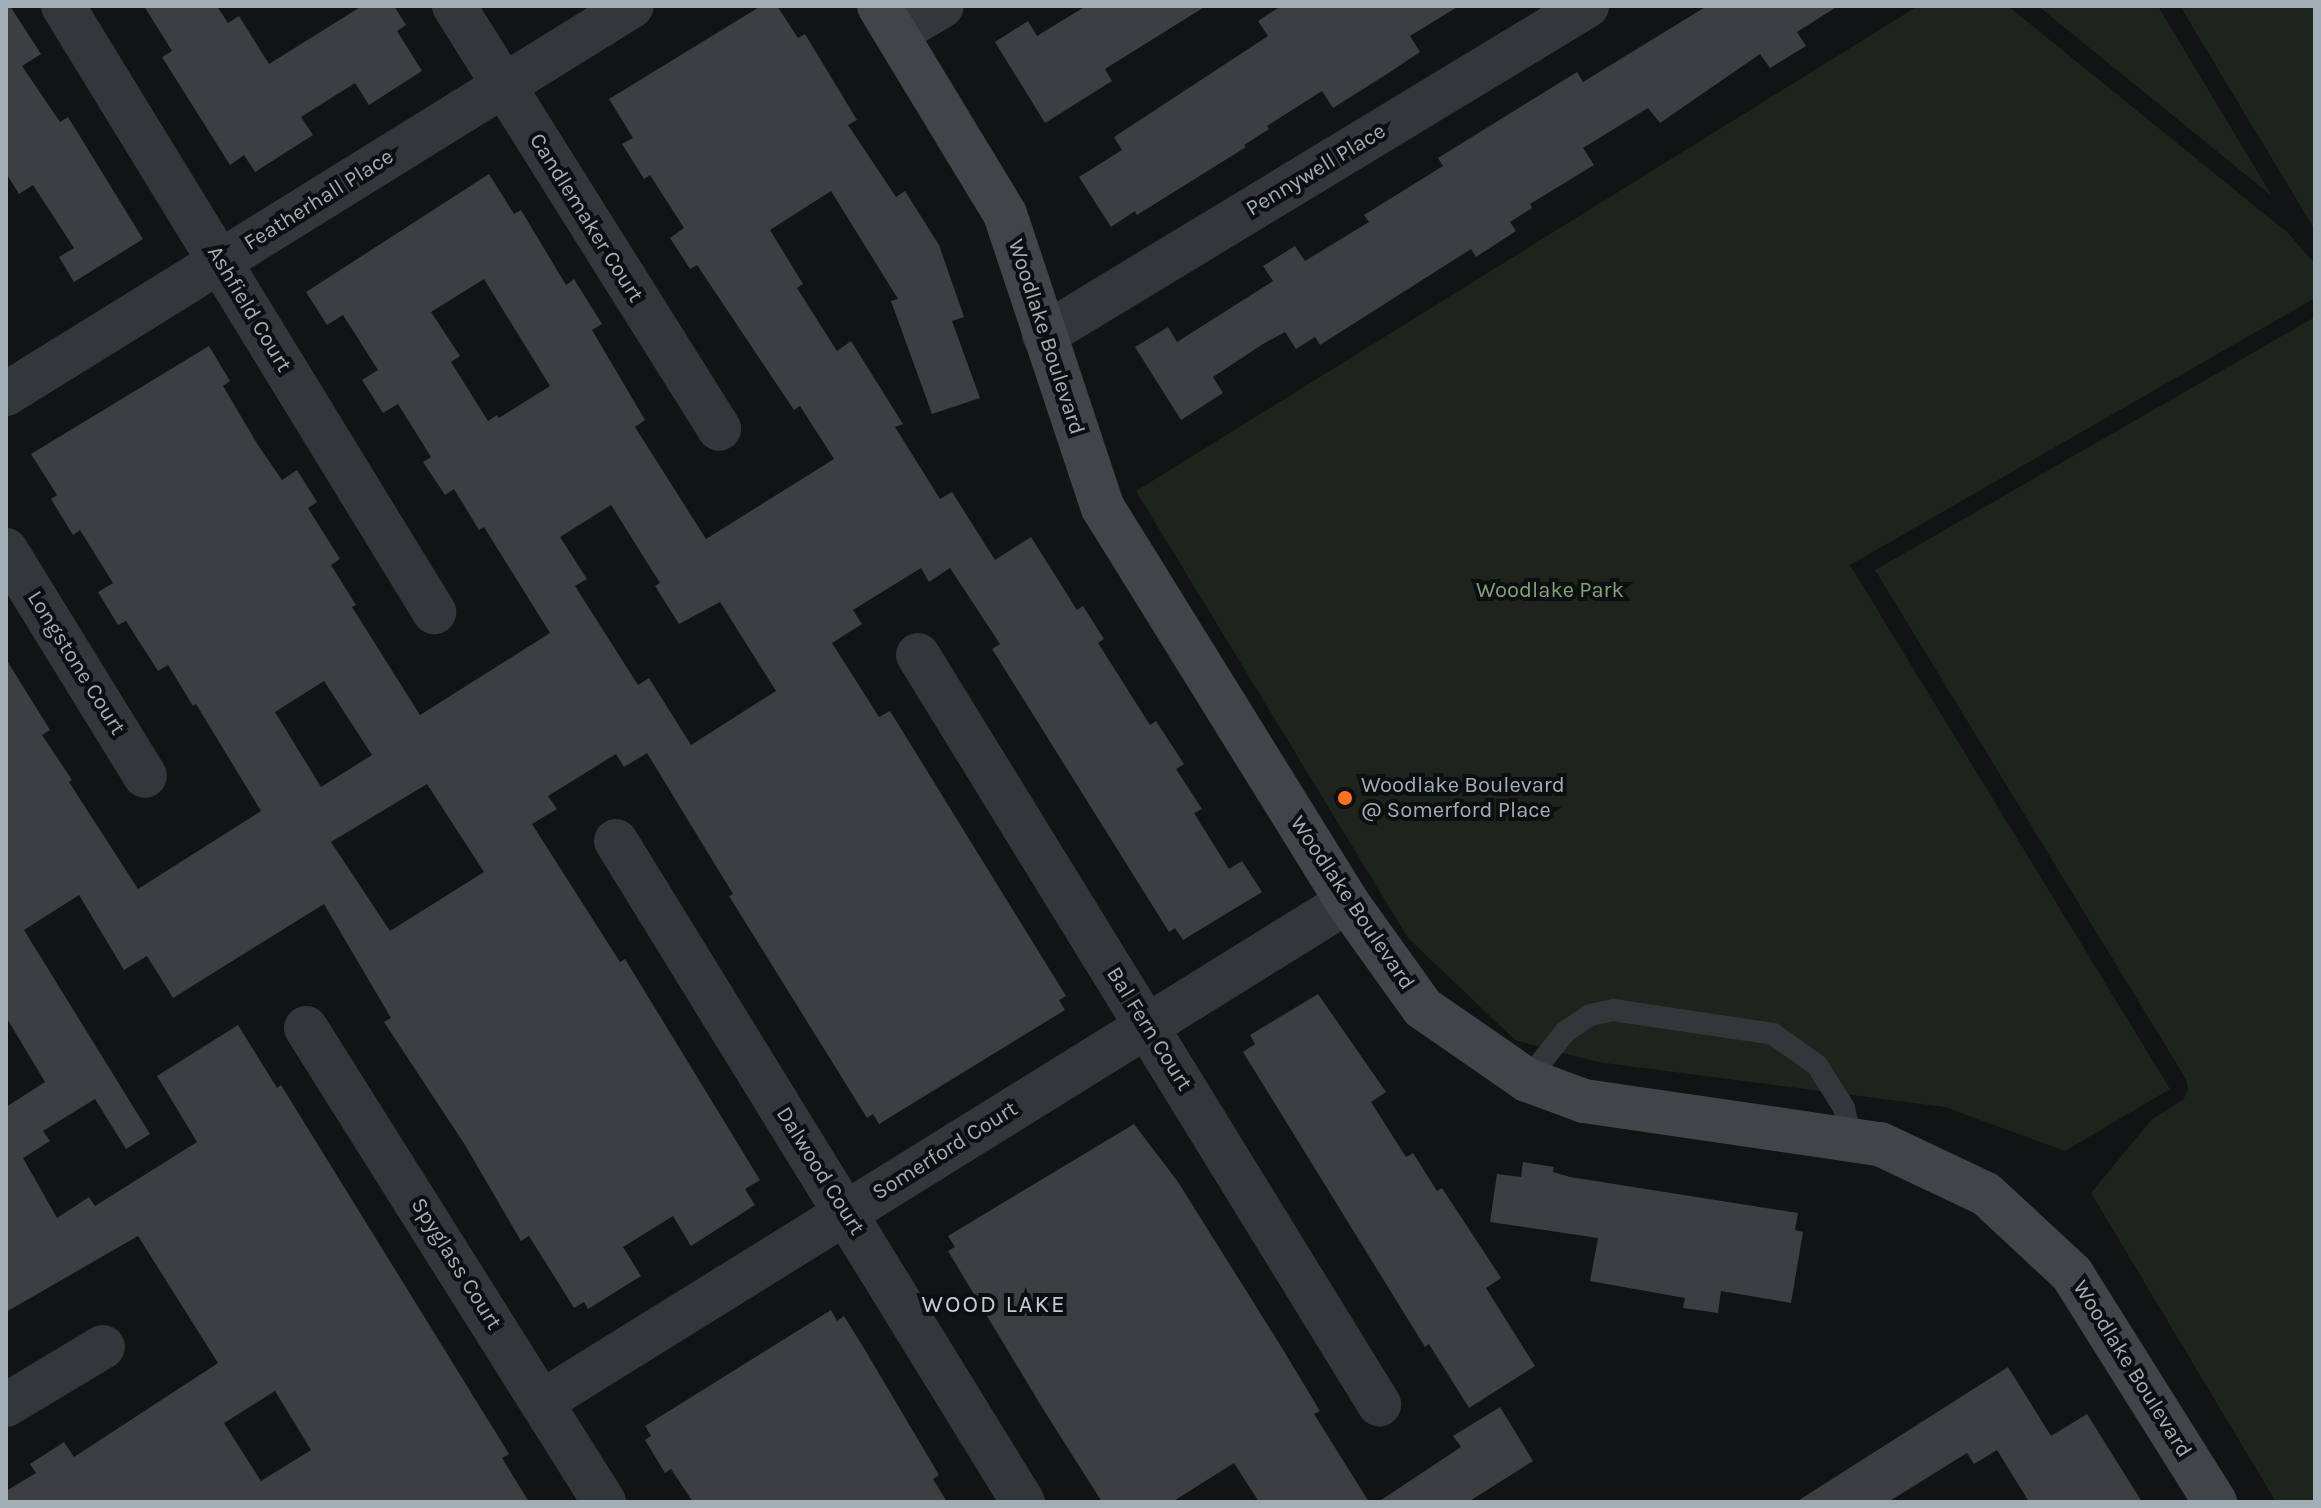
<!DOCTYPE html>
<style>
body{margin:0}
#map{position:relative;width:2321px;height:1508px;overflow:hidden;background:#121314;font-family:Karla,sans-serif}
div>[style]{position:absolute}
.green>*{inset:0;background:#1d241c}
.building>*{inset:0;background:#3c3e42}
.lane>*{height:22px;margin:-11px;padding:0 11px;transform-origin:11px;border-radius:11px;background:#33363a}
.street>*{height:44px;margin:-22px;padding:0 22px;transform-origin:22px;border-radius:22px;background:#33363a}
.secondary>*{height:44px;margin:-22px;padding:0 22px;transform-origin:22px;border-radius:22px;background:#41454a}
.dots>*{width:22px;height:22px;translate:-50% -50%;box-sizing:border-box;border:4px solid #0d0e0f;border-radius:50%}
span{translate:-50% -50%;white-space:nowrap;text-align:center;line-height:1.15;-webkit-text-stroke:8px #0d0e0f;paint-order:stroke}
.street-label{font-size:22px;color:#a2aeb6}
.park-label{font-size:22px;color:#81a377}
.poi-label{font-size:22px;color:#a2aeb6}
.left{translate:0 -50%;text-align:left}
.neighbourhood-label{font-size:24px;color:#c4cbd2;letter-spacing:2px}
.frame{position:absolute;inset:0;border:8px solid #a2aeb6;pointer-events:none}
</style>
<div id="map">
<div class="green">
<div style="clip-path:polygon(1918px 6px,2008px 6px,2288px 233px,2315px 264px,2315px 298px,1850px 565px,2170px 1089px,2065px 1151px,1945px 1107px,1597px 1062px,1515px 1040px,1408px 938px,1136px 491px)"></div>
<div style="clip-path:polygon(2038px 6px,2158px 6px,2272px 196px)"></div>
<div style="clip-path:polygon(2180px 6px,2315px 6px,2315px 230px)"></div>
<div style="clip-path:polygon(2315px 317px,2315px 1502px,2276px 1502px,2091px 1193px,2152px 1119px,2183px 1100px,2188px 1090px,2186px 1079px,1875px 570px)"></div>
</div>
<div class="building">
<div style="clip-path:polygon(6px 6px,10px 6px,41px 54px,22px 66px,60px 122px,68px 117px,143px 239px,74px 282px,59px 257px,74px 248px,33px 185px,19px 194px,6px 173px)"></div>
<div style="clip-path:polygon(144px 6px,217px 6px,228px 23px,239px 16px,269px 64px,362px 6px,394px 6px,406px 25px,397px 31px,422px 71px,369px 105px,355px 83px,301px 117px,313px 135px,255px 172px,244px 155px,230px 165px,162px 57px,172px 51px)"></div>
<div style="clip-path:polygon(evenodd,761px 6px,777px 6px,798px 38px,805px 34px,857px 120px,848px 125px,896px 197px,905px 191px,939px 245px,964px 317px,952px 321px,980px 398px,932px 414px,891px 301px,898px 299px,831px 191px,770px 230px,803px 284px,797px 288px,837px 351px,851px 341px,903px 424px,895px 427px,940px 499px,952px 492px,995px 560px,1031px 537px,1077px 610px,1083px 606px,1104px 639px,1098px 643px,1150px 725px,1156px 721px,1184px 764px,1176px 769px,1202px 809px,1194px 813px,1229px 869px,1242px 861px,1262px 892px,1183px 940px,1175px 928px,1169px 932px,992px 649px,1000px 644px,950px 568px,929px 582px,921px 568px,853px 610px,862px 624px,832px 643px,879px 717px,890px 711px,1066px 996px,1059px 1000px,1065px 1010px,879px 1124px,873px 1114px,867px 1118px,729px 896px,733px 894px,647px 753px,624px 767px,616px 754px,548px 796px,557px 809px,532px 824px,620px 962px,625px 959px,760px 1180px,745px 1189px,755px 1205px,691px 1246px,673px 1216px,623px 1247px,641px 1276px,588px 1309px,584px 1302px,574px 1308px,529px 1236px,521px 1241px,465px 1145px,384px 1022px,391px 1018px,324px 904px,173px 998px,147px 956px,124px 970px,79px 895px,24px 930px,150px 1134px,126px 1149px,95px 1099px,43px 1131px,50px 1141px,23px 1158px,57px 1218px,89px 1197px,95px 1206px,197px 1142px,157px 1076px,238px 1025px,277px 1088px,281px 1085px,509px 1454px,502px 1458px,529px 1502px,6px 1502px,6px 1491px,36px 1473px,30px 1464px,64px 1442px,74px 1457px,218px 1363px,138px 1236px,6px 1312px,6px 1107px,45px 1082px,6px 1017px,6px 659px,50px 730px,42px 735px,72px 780px,69px 782px,138px 889px,261px 811px,196px 704px,193px 706px,168px 665px,158px 671px,126px 621px,118px 625px,98px 592px,113px 583px,80px 530px,73px 535px,51px 499px,57px 495px,31px 454px,209px 346px,230px 381px,223px 386px,258px 445px,282px 480px,297px 470px,317px 502px,308px 508px,340px 559px,331px 565px,356px 605px,352px 607px,420px 715px,550px 633px,484px 527px,479px 530px,454px 489px,445px 495px,423px 462px,431px 457px,398px 404px,383px 413px,362px 380px,378px 370px,343px 315px,327px 325px,306px 292px,489px 174px,514px 214px,521px 210px,566px 285px,574px 279px,602px 324px,592px 330px,645px 420px,635px 427px,706px 539px,834px 459px,800px 406px,794px 410px,697px 265px,690px 269px,670px 238px,684px 228px,650px 175px,644px 179px,622px 144px,633px 138px,609px 99px,761px 6px,484px 279px,550px 386px,499px 418px,497px 415px,488px 421px,451px 362px,460px 356px,431px 312px,484px 279px,761px 6px,611px 505px,660px 583px,655px 586px,679px 624px,720px 602px,776px 691px,691px 745px,649px 678px,638px 685px,575px 586px,587px 579px,560px 537px,611px 505px,761px 6px,324px 681px,372px 755px,321px 787px,275px 712px,324px 681px,761px 6px,427px 784px,484px 872px,390px 931px,331px 842px,427px 784px,761px 6px,275px 1391px,311px 1450px,261px 1481px,224px 1423px,275px 1391px)"></div>
<div style="clip-path:polygon(1086px 6px,1206px 6px,1105px 69px,1112px 81px,1045px 123px,995px 42px,1028px 21px,1037px 36px)"></div>
<div style="clip-path:polygon(1281px 6px,1459px 6px,1410px 36px,1420px 52px,1387px 74px,1333px 108px,1322px 91px,1267px 126px,1269px 129px,1244px 145px,1246px 147px,1137px 215px,1135px 211px,1111px 227px,1079px 177px,1122px 150px,1114px 137px,1268px 36px,1258px 21px)"></div>
<div style="clip-path:polygon(1707px 6px,1838px 6px,1797px 32px,1806px 46px,1770px 68px,1760px 54px,1660px 123px,1648px 108px,1583px 148px,1594px 165px,1530px 204px,1532px 208px,1510px 222px,1516px 231px,1476px 257px,1471px 249px,1320px 345px,1315px 337px,1296px 349px,1285px 332px,1263px 344px,1213px 377px,1223px 393px,1181px 420px,1135px 347px,1168px 327px,1177px 342px,1273px 281px,1263px 266px,1295px 246px,1305px 261px,1369px 222px,1364px 215px,1443px 166px,1438px 158px,1577px 72px,1583px 82px)"></div>
<div style="clip-path:polygon(1318px 994px,1386px 1092px,1371px 1102px,1406px 1157px,1413px 1153px,1437px 1191px,1442px 1188px,1501px 1278px,1486px 1288px,1535px 1366px,1469px 1408px,1429px 1344px,1425px 1347px,1243px 1052px,1255px 1044px,1250px 1035px)"></div>
<div style="clip-path:polygon(1134px 1124px,1178px 1182px,1282px 1348px,1320px 1411px,1314px 1414px,1369px 1502px,1259px 1502px,1234px 1463px,1172px 1502px,1102px 1502px,1043px 1409px,948px 1251px,955px 1247px,948px 1236px)"></div>
<div style="clip-path:polygon(1523px 1162px,1554px 1167px,1553px 1172px,1570px 1177px,1798px 1213px,1795px 1230px,1803px 1232px,1791px 1303px,1721px 1291px,1718px 1313px,1683px 1308px,1685px 1298px,1590px 1281px,1598px 1238px,1490px 1222px,1497px 1174px,1521px 1177px)"></div>
<div style="clip-path:polygon(831px 1310px,837px 1321px,844px 1316px,865px 1350px,939px 1475px,933px 1479px,947px 1502px,693px 1502px,671px 1469px,665px 1473px,645px 1440px,651px 1436px,645px 1426px)"></div>
<div style="clip-path:polygon(2008px 1367px,2051px 1436px,2087px 1414px,2142px 1502px,2029px 1502px,1997px 1450px,1974px 1464px,1967px 1453px,1888px 1502px,1796px 1502px)"></div>
<div style="clip-path:polygon(1500px 1407px,1533px 1461px,1468px 1502px,1378px 1502px,1461px 1447px,1453px 1436px)"></div>
</div>
<div class="lane">
<div style="left:1527px;top:1080px;width:61px;rotate:-51.6deg"></div>
<div style="left:1565px;top:1032px;width:30px;rotate:-34deg"></div>
<div style="left:1590px;top:1015px;width:24px;rotate:-12deg"></div>
<div style="left:1613px;top:1010px;width:162px;rotate:8.5deg"></div>
<div style="left:1773px;top:1034px;width:54px;rotate:35.2deg"></div>
<div style="left:1817px;top:1065px;width:51px;rotate:57.9deg"></div>
<div style="left:1844px;top:1108px;width:32px;rotate:77deg"></div>
</div>
<div class="street">
<div style="left:63px;top:6px;width:711px;rotate:58.52deg"></div>
<div style="left:454px;top:6px;width:499px;rotate:57.9deg"></div>
<div style="left:896px;top:33px;width:53px;rotate:-30.4deg"></div>
<div style="left:1044px;top:335px;width:635px;rotate:-31.21deg"></div>
<div style="left:6px;top:394px;width:736px;rotate:-31.79deg"></div>
<div style="left:6px;top:550px;width:265px;rotate:58.4deg"></div>
<div style="left:918px;top:655px;width:880px;rotate:58.39deg"></div>
<div style="left:616px;top:841px;width:776px;rotate:58.38deg"></div>
<div style="left:306px;top:1028px;width:560px;rotate:57.84deg"></div>
<div style="left:543px;top:1401px;width:946px;rotate:-31.83deg"></div>
<div style="left:6px;top:1405px;width:113px;rotate:-30.9deg"></div>
</div>
<div class="secondary">
<div style="left:879px;top:6px;width:243px;rotate:58.8deg"></div>
<div style="left:1005px;top:214px;width:310px;rotate:71.6deg"></div>
<div style="left:1103px;top:508px;width:463px;rotate:58.2deg"></div>
<div style="left:1347px;top:902px;width:130px;rotate:54.4deg"></div>
<div style="left:1423px;top:1008px;width:126px;rotate:34.7deg"></div>
<div style="left:1527px;top:1080px;width:61px;rotate:20.2deg"></div>
<div style="left:1584px;top:1101px;width:299px;rotate:8.3deg"></div>
<div style="left:1880px;top:1144px;width:117px;rotate:25.3deg"></div>
<div style="left:1986px;top:1194px;width:117px;rotate:42.9deg"></div>
<div style="left:2072px;top:1274px;width:269px;rotate:57.9deg"></div>
</div>
<div class="dots">
<div style="left:1345px;top:798px;background:#ff731f"></div>
</div>
<div class="street-label">
<span style="left:1316px;top:170px;rotate:-31deg">Pennywell Place</span>
<span style="left:319px;top:200px;rotate:-32deg">Featherhall Place</span>
<span style="left:586px;top:218px;rotate:58deg">Candlemaker Court</span>
<span style="left:249px;top:309px;rotate:59deg">Ashfield Court</span>
<span style="left:1046px;top:337px;rotate:72deg">Woodlake Boulevard</span>
<span style="left:76px;top:663px;rotate:58deg">Longstone Court</span>
<span style="left:1352px;top:903px;rotate:56deg">Woodlake Boulevard</span>
<span style="left:1149px;top:1029px;rotate:58deg">Bal Fern Court</span>
<span style="left:945px;top:1151px;rotate:-32deg">Somerford Court</span>
<span style="left:820px;top:1171px;rotate:58deg">Dalwood Court</span>
<span style="left:456px;top:1264px;rotate:58deg">Spyglass Court</span>
<span style="left:2132px;top:1369px;rotate:58deg">Woodlake Boulevard</span>
</div>
<div class="park-label">
<span style="left:1550px;top:591px">Woodlake Park</span>
</div>
<div class="poi-label">
<span class="left" style="left:1361px;top:798px">Woodlake Boulevard<br>@ Somerford Place</span>
</div>
<div class="neighbourhood-label">
<span style="left:994px;top:1305px">WOOD LAKE</span>
</div>
<div class="frame"></div>
</div>
